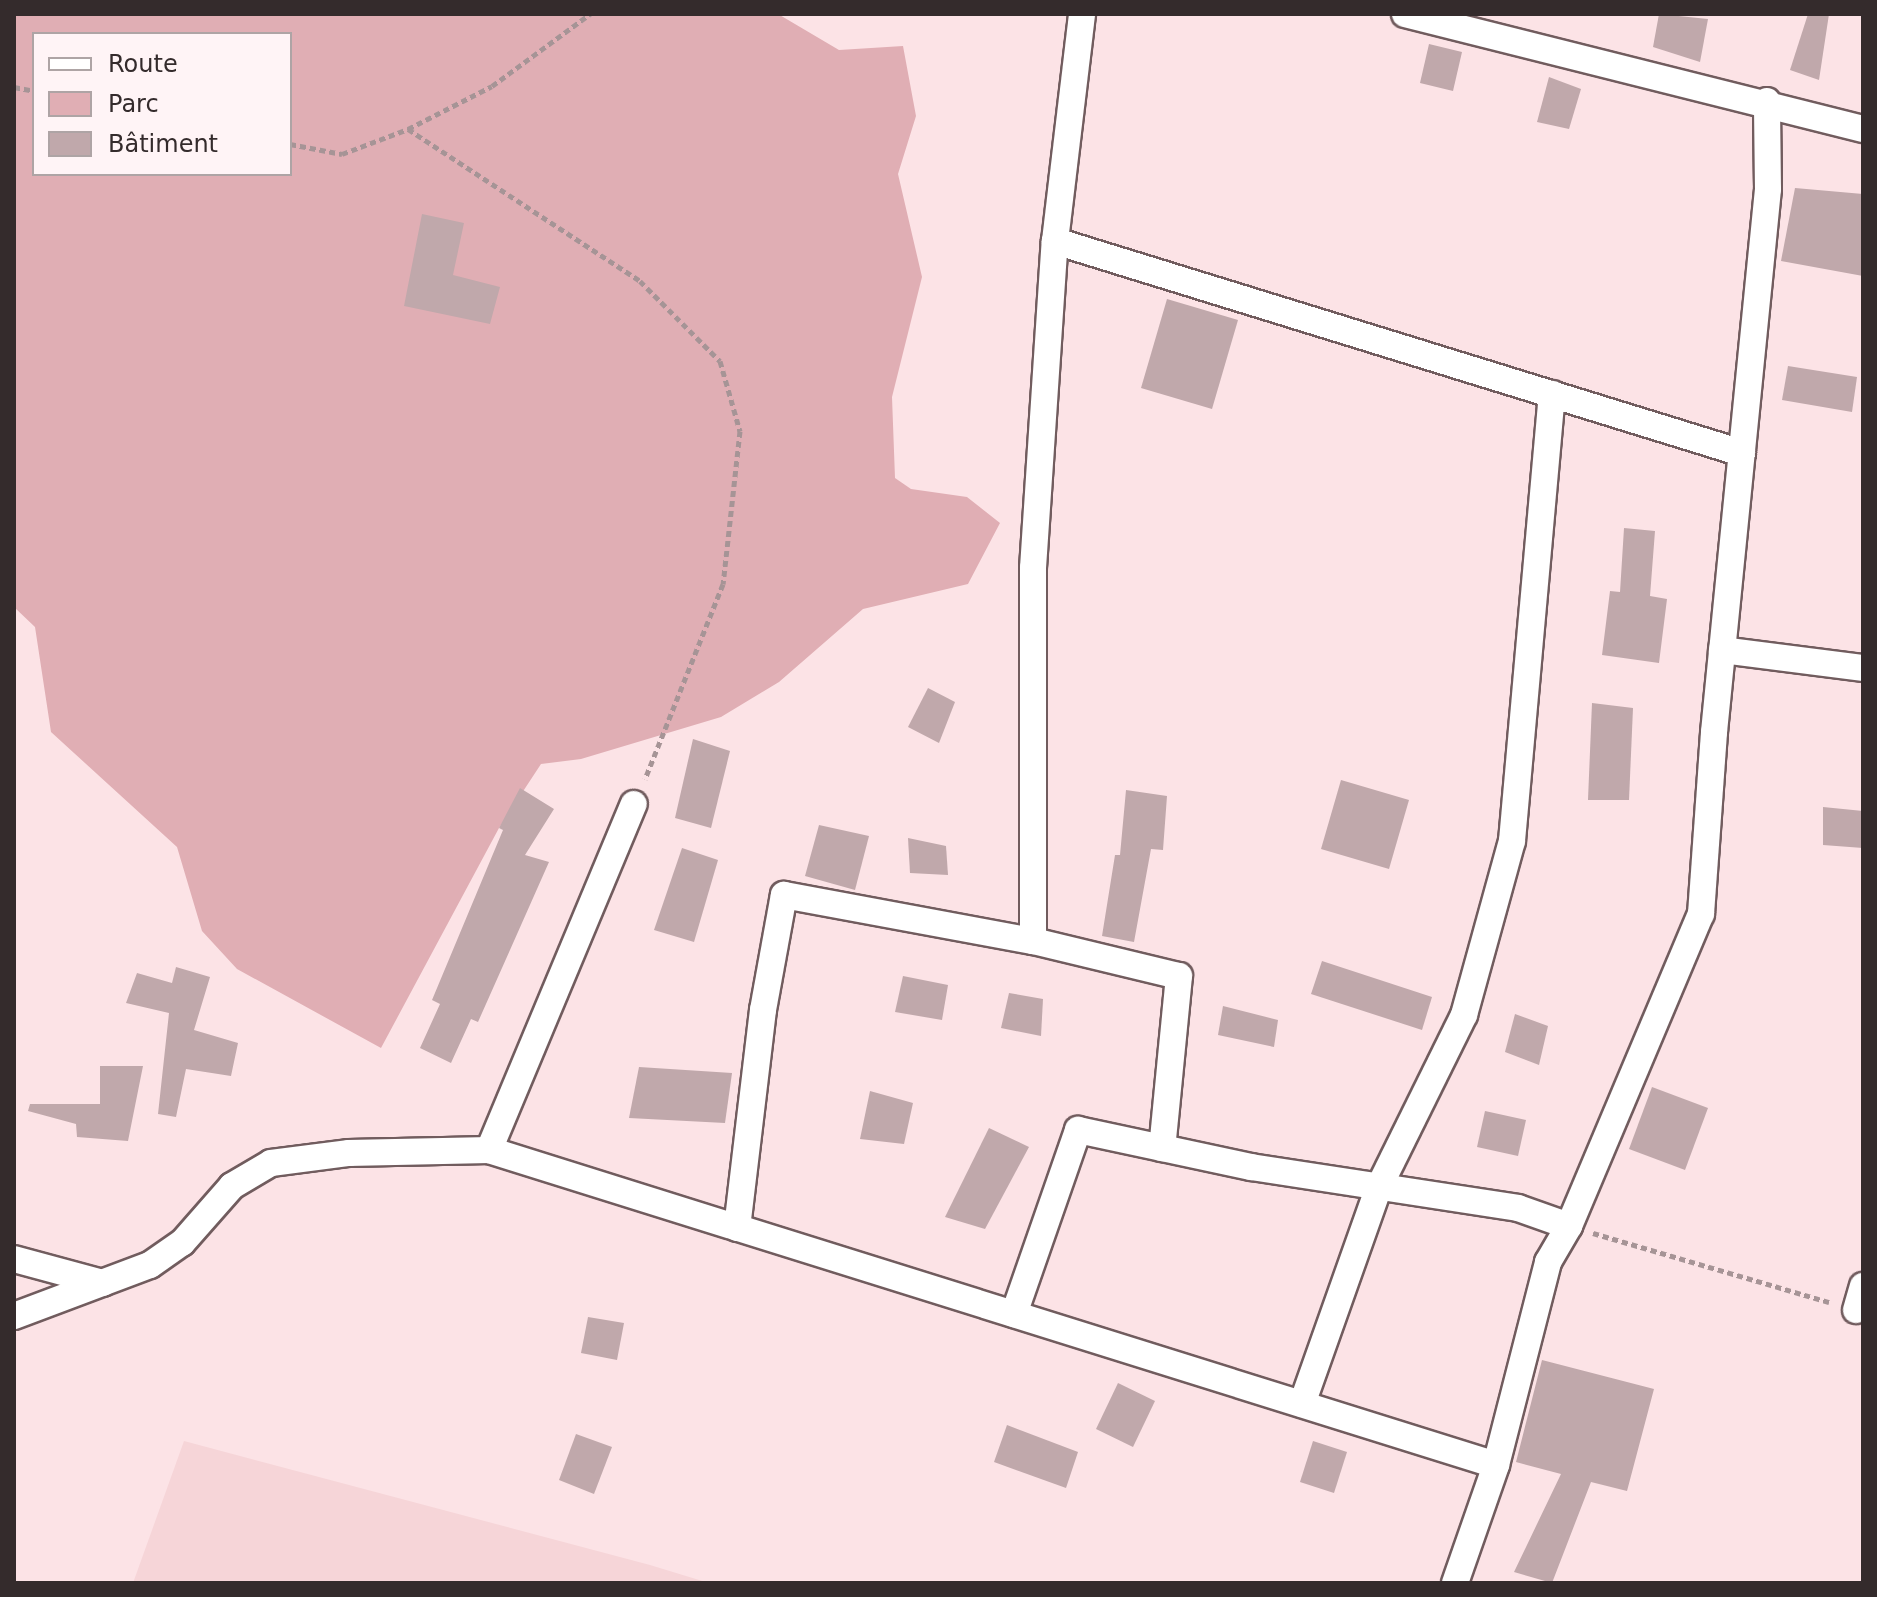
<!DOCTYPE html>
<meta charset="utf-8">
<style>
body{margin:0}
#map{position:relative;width:1877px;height:1597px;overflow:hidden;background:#fce3e6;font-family:"DejaVu Sans",sans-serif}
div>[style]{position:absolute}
.built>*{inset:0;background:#f6d5d8}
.green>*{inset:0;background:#e0aeb4}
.building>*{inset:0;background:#c0a8ab}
.path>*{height:5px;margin-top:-2.5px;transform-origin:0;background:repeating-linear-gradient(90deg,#a69496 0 6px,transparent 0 10px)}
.roads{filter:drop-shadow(2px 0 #715c5e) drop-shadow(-2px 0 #715c5e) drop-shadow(0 2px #715c5e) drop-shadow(0 -2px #715c5e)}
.minor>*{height:26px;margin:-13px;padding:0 13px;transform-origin:13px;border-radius:13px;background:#fff}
span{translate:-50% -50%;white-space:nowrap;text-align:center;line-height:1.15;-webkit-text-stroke:6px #fff4f6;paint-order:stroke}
.frame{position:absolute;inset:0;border:16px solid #342b2c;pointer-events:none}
.legend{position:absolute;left:32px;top:32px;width:260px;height:144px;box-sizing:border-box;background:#fff4f6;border:2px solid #aea4a5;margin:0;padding:10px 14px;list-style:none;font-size:24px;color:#342b2c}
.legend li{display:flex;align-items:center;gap:16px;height:40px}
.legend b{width:40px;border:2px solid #aea4a5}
</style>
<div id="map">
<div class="built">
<div style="clip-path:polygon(184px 1441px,650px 1565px,709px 1583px,133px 1583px)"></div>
</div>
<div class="green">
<div style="clip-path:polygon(evenodd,14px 14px,778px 14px,839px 50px,903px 46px,916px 116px,898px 174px,922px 277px,892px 397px,895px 478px,911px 489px,967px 497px,1000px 523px,968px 584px,863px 609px,779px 682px,721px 717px,581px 759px,541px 764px,499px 828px,381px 1048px,237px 969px,202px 931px,177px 847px,51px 732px,35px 627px,14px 607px,14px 14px,34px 34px,290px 34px,290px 174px,34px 174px,34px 34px)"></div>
</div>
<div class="building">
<div style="clip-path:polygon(1659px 14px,1708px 19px,1700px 62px,1653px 47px)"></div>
<div style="clip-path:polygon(1808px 14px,1829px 14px,1819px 80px,1790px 70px)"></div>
<div style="clip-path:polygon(1429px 44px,1462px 52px,1453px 91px,1420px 83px)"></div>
<div style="clip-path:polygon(1549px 77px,1581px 89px,1569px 129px,1537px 122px)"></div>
<div style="clip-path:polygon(1795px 188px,1863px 194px,1863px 276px,1781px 261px)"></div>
<div style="clip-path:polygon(422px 214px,464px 223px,453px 275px,500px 287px,490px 324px,404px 306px)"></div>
<div style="clip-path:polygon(1167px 299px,1238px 320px,1212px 409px,1141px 388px)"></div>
<div style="clip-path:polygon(1788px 366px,1857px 377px,1852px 412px,1782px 400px)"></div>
<div style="clip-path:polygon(1624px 528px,1655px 531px,1650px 596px,1667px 599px,1659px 663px,1602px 655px,1610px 591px,1620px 592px)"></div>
<div style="clip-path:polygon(928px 688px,955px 702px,939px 743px,908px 727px)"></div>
<div style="clip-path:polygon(1592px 703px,1633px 708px,1629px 800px,1588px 800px)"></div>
<div style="clip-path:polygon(693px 739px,730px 751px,711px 828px,675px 818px)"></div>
<div style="clip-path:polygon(1341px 780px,1409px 800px,1389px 869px,1321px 849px)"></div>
<div style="clip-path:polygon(520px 788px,554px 809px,525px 855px,549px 862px,478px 1022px,471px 1019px,451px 1063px,420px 1048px,440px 1004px,432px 1000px,503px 830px,499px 828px)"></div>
<div style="clip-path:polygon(1126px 790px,1167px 796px,1163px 850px,1151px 849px,1134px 942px,1102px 936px,1115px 855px,1120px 855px)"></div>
<div style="clip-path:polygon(1823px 807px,1863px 811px,1863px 848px,1823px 845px)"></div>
<div style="clip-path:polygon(819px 825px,869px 836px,855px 890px,805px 876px)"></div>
<div style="clip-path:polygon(908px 838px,946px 846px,948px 875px,910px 873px)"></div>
<div style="clip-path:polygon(682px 848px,718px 860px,694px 942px,654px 930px)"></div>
<div style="clip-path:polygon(1322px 961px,1432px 997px,1422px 1030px,1311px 994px)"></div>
<div style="clip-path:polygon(176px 967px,210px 977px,194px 1030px,238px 1043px,231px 1076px,186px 1069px,176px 1117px,158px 1114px,169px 1013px,126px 1003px,137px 973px,172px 983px)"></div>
<div style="clip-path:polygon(903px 976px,948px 985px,942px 1020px,895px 1012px)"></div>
<div style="clip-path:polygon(1009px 993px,1043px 999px,1041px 1036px,1001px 1028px)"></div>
<div style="clip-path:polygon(1223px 1006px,1278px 1020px,1274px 1047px,1218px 1035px)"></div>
<div style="clip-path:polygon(1515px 1014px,1548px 1026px,1539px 1065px,1505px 1052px)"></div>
<div style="clip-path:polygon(100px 1066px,143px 1066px,128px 1141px,77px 1137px,76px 1124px,28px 1111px,30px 1104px,100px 1104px)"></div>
<div style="clip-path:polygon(639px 1067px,732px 1073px,725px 1123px,629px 1118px)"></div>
<div style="clip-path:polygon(1652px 1087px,1708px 1108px,1685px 1170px,1629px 1149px)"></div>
<div style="clip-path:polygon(870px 1091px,913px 1103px,904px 1144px,860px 1139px)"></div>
<div style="clip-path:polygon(1485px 1111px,1526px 1120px,1518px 1156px,1477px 1147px)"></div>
<div style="clip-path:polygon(989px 1128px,1029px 1147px,985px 1229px,945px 1217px)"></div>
<div style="clip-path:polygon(588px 1317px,624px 1323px,617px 1360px,581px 1353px)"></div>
<div style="clip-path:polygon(1542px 1360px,1654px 1389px,1627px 1491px,1591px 1482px,1552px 1583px,1514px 1572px,1561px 1474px,1516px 1462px)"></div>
<div style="clip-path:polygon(1118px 1383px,1155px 1401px,1133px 1447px,1096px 1429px)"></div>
<div style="clip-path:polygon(1007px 1425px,1078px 1452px,1066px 1488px,994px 1462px)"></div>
<div style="clip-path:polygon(576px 1434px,612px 1447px,594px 1494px,559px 1480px)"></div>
<div style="clip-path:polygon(1313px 1441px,1347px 1452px,1334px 1493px,1300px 1482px)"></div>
</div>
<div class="path">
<div style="left:14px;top:87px;width:20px;rotate:11deg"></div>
<div style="left:408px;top:129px;width:277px;rotate:33.2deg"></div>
<div style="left:640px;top:281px;width:113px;rotate:45deg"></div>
<div style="left:720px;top:361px;width:73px;rotate:74.1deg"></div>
<div style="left:740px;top:431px;width:154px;rotate:96.3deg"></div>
<div style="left:723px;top:584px;width:210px;rotate:111.8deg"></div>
<div style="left:290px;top:144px;width:53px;rotate:10.9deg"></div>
<div style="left:342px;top:154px;width:71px;rotate:-20.7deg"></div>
<div style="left:408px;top:129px;width:94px;rotate:-27.1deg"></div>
<div style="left:492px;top:86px;width:122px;rotate:-36.3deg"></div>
<div style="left:1593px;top:1233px;width:246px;rotate:16.3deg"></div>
</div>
<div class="roads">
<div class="minor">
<div style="left:1405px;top:14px;width:472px;rotate:14.1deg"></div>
<div style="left:1055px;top:241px;width:719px;rotate:17.15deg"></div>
<div style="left:1722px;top:650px;width:142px;rotate:7.3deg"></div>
<div style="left:1033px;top:941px;width:373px;rotate:-90deg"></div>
<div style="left:1033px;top:568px;width:328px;rotate:-86.2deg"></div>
<div style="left:1055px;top:241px;width:229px;rotate:-83.2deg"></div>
<div style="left:489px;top:1150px;width:375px;rotate:-67.3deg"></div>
<div style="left:737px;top:1228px;width:220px;rotate:-83.2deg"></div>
<div style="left:763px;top:1010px;width:117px;rotate:-79.7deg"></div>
<div style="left:784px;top:895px;width:253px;rotate:10.5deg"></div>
<div style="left:1033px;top:941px;width:150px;rotate:13.5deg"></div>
<div style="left:1179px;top:976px;width:173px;rotate:95.6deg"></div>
<div style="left:14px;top:1259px;width:92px;rotate:15.1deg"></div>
<div style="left:1856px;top:1310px;width:25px;rotate:-74deg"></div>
<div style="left:1014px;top:1314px;width:195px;rotate:-70.8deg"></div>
<div style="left:1078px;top:1130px;width:177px;rotate:12.1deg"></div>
<div style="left:1251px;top:1167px;width:270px;rotate:8.7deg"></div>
<div style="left:1518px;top:1208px;width:54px;rotate:19.4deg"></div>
<div style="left:14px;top:1316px;width:145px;rotate:-20.6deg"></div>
<div style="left:150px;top:1265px;width:39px;rotate:-35deg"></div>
<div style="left:182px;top:1243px;width:76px;rotate:-48.7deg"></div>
<div style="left:232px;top:1186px;width:45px;rotate:-30.5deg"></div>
<div style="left:271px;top:1163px;width:79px;rotate:-7.3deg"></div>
<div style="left:349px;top:1153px;width:140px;rotate:-1.2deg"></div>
<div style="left:489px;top:1150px;width:1055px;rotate:17.37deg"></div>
<div style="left:1302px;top:1404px;width:230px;rotate:-70.5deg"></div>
<div style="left:1379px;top:1187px;width:192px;rotate:-63.7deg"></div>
<div style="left:1464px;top:1015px;width:180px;rotate:-74.6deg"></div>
<div style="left:1512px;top:841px;width:449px;rotate:-84.9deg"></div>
<div style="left:1455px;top:1583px;width:125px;rotate:-70.8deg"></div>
<div style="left:1496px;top:1465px;width:210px;rotate:-75.6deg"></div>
<div style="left:1548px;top:1262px;width:42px;rotate:-59.7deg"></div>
<div style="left:1569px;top:1226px;width:339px;rotate:-67.1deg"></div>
<div style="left:1701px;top:914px;width:182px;rotate:-85.9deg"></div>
<div style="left:1714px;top:732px;width:546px;rotate:-84.32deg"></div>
<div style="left:1768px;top:189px;width:88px;rotate:-90.7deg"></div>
</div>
</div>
<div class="frame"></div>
<ul class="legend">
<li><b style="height:10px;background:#fff"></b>Route</li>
<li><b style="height:22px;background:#e0aeb4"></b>Parc</li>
<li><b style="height:22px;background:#c0a8ab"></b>Bâtiment</li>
</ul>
</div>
